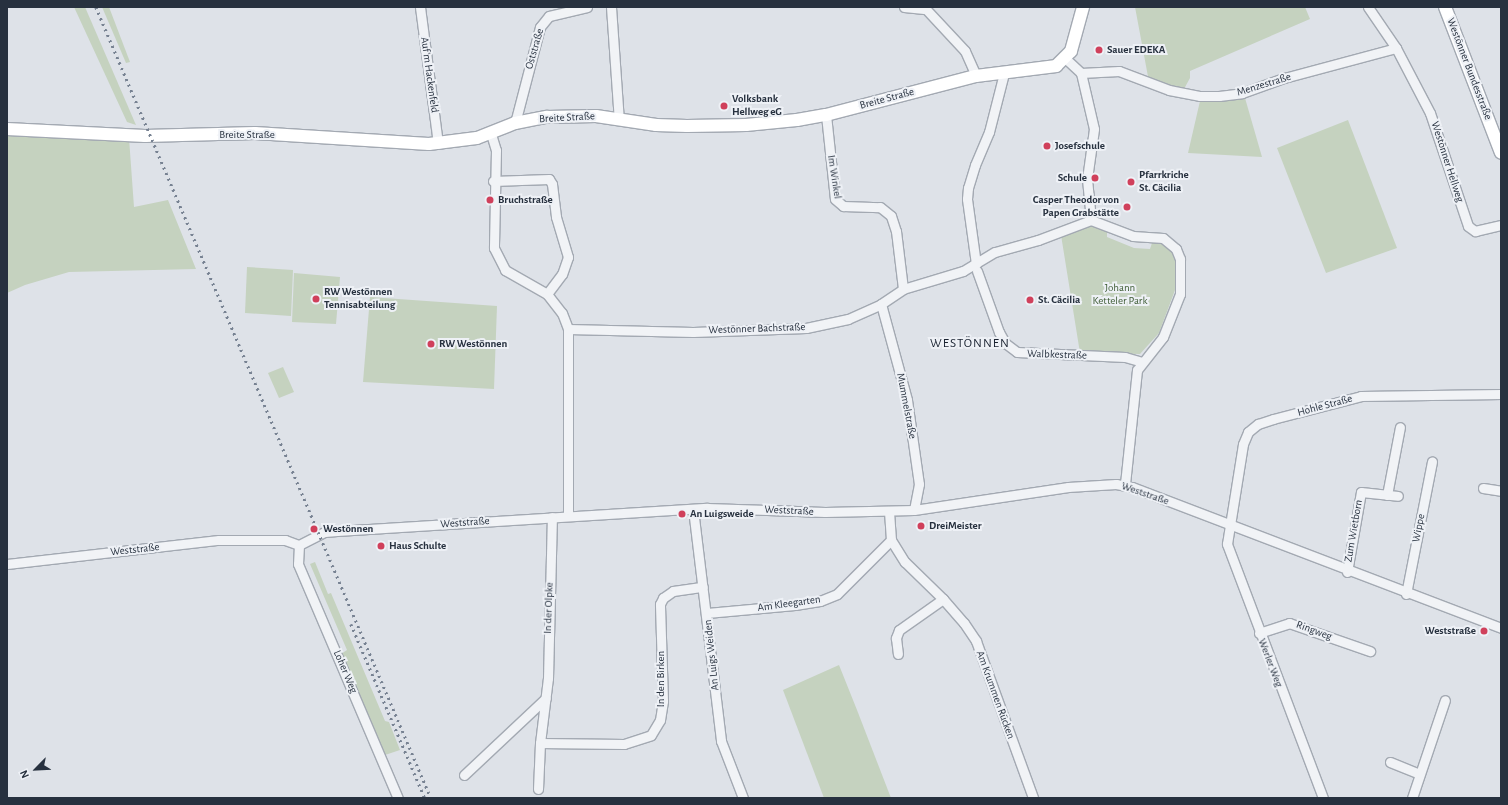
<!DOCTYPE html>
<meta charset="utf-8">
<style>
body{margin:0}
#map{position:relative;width:1508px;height:805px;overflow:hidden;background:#dee2e8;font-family:"Alegreya Sans",sans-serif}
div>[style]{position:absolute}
.green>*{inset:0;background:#c5d2bf}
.roads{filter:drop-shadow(1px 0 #a3a9b2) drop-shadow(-1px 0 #a3a9b2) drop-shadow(0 1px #a3a9b2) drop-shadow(0 -1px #a3a9b2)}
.street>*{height:9px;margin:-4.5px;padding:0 4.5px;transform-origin:4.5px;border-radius:4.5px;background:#f1f3f6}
.secondary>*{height:12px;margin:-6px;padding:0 6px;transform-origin:6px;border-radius:6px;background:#fff}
.rail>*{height:2.5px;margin-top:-1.25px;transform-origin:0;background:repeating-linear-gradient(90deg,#778292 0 2px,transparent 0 6px)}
.dots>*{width:11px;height:11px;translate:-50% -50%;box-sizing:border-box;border:2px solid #eef1f6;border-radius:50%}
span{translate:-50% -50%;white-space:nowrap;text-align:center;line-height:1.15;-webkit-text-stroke:4px #eef1f6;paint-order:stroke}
.street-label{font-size:11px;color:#27313f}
.poi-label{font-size:11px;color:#27313f;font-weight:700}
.left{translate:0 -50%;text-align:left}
.right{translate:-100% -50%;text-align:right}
.park-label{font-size:11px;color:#3d5b34}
.quarter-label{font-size:13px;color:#192230;letter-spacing:1px}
.frame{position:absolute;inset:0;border:8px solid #27313f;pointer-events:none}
.north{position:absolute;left:16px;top:749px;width:40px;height:40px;-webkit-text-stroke:3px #eef1f6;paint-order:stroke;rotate:246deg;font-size:11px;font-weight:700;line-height:16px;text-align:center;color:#27313f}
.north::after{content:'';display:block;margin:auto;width:14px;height:18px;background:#27313f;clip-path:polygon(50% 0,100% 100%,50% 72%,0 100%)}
</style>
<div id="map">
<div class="green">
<div style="clip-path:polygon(74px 7px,85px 7px,136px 125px,127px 122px)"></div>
<div style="clip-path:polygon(102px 7px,109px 7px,130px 62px,126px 63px)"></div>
<div style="clip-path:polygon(1135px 7px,1305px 7px,1310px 19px,1190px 71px,1190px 78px,1184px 89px,1149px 82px)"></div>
<div style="clip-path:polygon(1245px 98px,1262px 157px,1188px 153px,1200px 101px)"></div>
<div style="clip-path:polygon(1348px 120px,1397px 248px,1326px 273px,1277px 148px)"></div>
<div style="clip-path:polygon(7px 132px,129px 138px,134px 207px,168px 200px,196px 269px,69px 272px,25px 285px,7px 293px)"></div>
<div style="clip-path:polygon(1091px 222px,1107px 229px,1107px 237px,1134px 248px,1150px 249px,1153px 240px,1158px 240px,1169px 245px,1177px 266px,1178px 282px,1159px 333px,1140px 354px,1080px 353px,1061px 235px)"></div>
<div style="clip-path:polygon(247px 267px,293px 270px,291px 316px,245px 313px)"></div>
<div style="clip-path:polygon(294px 273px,340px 277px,336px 324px,292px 322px)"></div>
<div style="clip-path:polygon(370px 297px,497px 306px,494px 389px,363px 382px)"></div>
<div style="clip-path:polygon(283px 367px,294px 392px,279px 398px,268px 373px)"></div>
<div style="clip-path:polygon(315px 562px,328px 594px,331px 593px,385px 721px,389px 722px,400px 750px,385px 755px,341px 654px,347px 650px,310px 564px)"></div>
<div style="clip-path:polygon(839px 665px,857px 710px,891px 798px,824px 798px,783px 690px)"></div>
</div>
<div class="roads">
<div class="street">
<div style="left:420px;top:7px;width:138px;rotate:82.5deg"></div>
<div style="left:611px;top:7px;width:113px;rotate:86deg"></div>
<div style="left:904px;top:7px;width:20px;rotate:6deg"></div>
<div style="left:924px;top:7px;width:60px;rotate:47deg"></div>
<div style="left:965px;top:51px;width:27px;rotate:66deg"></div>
<div style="left:1368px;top:7px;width:50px;rotate:55.7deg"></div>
<div style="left:1396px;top:48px;width:73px;rotate:62.4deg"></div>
<div style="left:1430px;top:113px;width:119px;rotate:71.4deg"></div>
<div style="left:1468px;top:226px;width:9px;rotate:36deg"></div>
<div style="left:1475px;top:231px;width:27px;rotate:-13deg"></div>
<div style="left:1066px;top:59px;width:21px;rotate:43deg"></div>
<div style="left:1081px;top:73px;width:38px;rotate:-3deg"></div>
<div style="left:1119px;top:71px;width:53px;rotate:20.8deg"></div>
<div style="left:1169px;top:90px;width:32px;rotate:11deg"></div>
<div style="left:1200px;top:96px;width:19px"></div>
<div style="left:1219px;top:96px;width:23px;rotate:-7deg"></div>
<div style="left:1242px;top:93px;width:45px;rotate:-19.7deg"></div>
<div style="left:1284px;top:78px;width:116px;rotate:-15deg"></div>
<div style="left:1081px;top:73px;width:57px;rotate:76.9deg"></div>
<div style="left:1094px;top:129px;width:50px;rotate:98deg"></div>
<div style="left:1087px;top:179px;width:41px;rotate:84.4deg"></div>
<div style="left:826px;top:115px;width:84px;rotate:83.9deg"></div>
<div style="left:835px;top:199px;width:11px;rotate:41deg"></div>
<div style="left:843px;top:206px;width:37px;rotate:2deg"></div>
<div style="left:880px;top:207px;width:14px;rotate:39deg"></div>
<div style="left:891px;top:216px;width:16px;rotate:72deg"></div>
<div style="left:896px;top:231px;width:58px;rotate:83.1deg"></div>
<div style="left:515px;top:123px;width:99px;rotate:-75.4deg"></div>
<div style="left:540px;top:27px;width:14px;rotate:-51deg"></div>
<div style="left:549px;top:16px;width:39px;rotate:-13deg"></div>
<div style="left:491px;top:134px;width:17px;rotate:73deg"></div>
<div style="left:496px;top:150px;width:98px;rotate:91.2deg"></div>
<div style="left:494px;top:248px;width:25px;rotate:63deg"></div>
<div style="left:505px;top:270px;width:48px;rotate:29.7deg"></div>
<div style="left:547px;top:294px;width:24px;rotate:52deg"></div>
<div style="left:562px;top:313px;width:17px;rotate:69deg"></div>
<div style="left:568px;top:329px;width:187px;rotate:90deg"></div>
<div style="left:493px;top:181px;width:56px;rotate:-2deg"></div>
<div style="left:549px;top:179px;width:6px;rotate:59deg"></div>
<div style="left:552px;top:184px;width:33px;rotate:83deg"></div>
<div style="left:556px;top:217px;width:42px;rotate:73.3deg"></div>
<div style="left:568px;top:257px;width:18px;rotate:109deg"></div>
<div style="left:562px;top:274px;width:25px;rotate:127deg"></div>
<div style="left:976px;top:264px;width:66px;rotate:-97.9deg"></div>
<div style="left:967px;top:199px;width:11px;rotate:-85deg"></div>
<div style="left:968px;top:188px;width:24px;rotate:-73deg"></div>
<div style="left:975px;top:165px;width:36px;rotate:-67deg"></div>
<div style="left:989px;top:132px;width:61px;rotate:-75.7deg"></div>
<div style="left:977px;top:271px;width:65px;rotate:70.2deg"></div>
<div style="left:999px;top:332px;width:13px;rotate:61deg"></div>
<div style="left:1005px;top:343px;width:15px;rotate:37deg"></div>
<div style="left:1017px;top:352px;width:108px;rotate:2.7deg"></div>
<div style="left:1125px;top:357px;width:18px;rotate:16deg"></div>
<div style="left:881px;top:304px;width:99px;rotate:74.8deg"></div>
<div style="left:907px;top:400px;width:85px;rotate:81.9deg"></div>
<div style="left:919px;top:484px;width:26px;rotate:101deg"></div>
<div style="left:568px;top:329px;width:125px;rotate:1.4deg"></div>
<div style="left:693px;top:332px;width:113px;rotate:-2deg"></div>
<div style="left:806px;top:328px;width:43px;rotate:-12.1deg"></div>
<div style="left:848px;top:319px;width:36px;rotate:-24deg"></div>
<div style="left:881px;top:304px;width:27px;rotate:-34deg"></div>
<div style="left:903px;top:289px;width:63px;rotate:-16.7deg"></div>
<div style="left:963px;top:271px;width:37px;rotate:-31deg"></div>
<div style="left:995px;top:252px;width:45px;rotate:-15.6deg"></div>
<div style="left:1038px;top:240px;width:57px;rotate:-20.7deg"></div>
<div style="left:1091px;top:220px;width:45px;rotate:20.9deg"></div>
<div style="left:1133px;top:236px;width:30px;rotate:4deg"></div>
<div style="left:1163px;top:238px;width:17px;rotate:40deg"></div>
<div style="left:1176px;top:249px;width:11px;rotate:68deg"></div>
<div style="left:1180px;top:259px;width:35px;rotate:90deg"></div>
<div style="left:1180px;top:294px;width:46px;rotate:111.6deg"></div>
<div style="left:1163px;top:337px;width:42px;rotate:128.2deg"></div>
<div style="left:1137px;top:370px;width:116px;rotate:96deg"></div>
<div style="left:1483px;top:488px;width:18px;rotate:9deg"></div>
<div style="left:1387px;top:495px;width:69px;rotate:-79.2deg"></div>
<div style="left:693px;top:509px;width:234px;rotate:83.1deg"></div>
<div style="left:721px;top:741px;width:61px;rotate:68.9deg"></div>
<div style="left:891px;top:540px;width:26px;rotate:58deg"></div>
<div style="left:905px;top:562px;width:53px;rotate:44.2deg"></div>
<div style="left:943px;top:599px;width:54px;rotate:144.8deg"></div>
<div style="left:899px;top:630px;width:9px;rotate:111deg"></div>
<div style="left:896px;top:638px;width:16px;rotate:83deg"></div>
<div style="left:299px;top:545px;width:29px;rotate:-27deg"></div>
<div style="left:325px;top:532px;width:12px;rotate:-5deg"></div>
<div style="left:337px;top:531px;width:371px;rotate:-3.6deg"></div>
<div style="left:707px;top:508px;width:118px;rotate:1.9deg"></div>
<div style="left:825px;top:512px;width:89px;rotate:-1.3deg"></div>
<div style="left:914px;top:510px;width:156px;rotate:-8.5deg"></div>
<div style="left:1068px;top:487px;width:48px;rotate:-3.6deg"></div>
<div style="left:1116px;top:484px;width:16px;rotate:11deg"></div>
<div style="left:1132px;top:487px;width:395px;rotate:20.9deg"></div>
<div style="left:299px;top:545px;width:19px;rotate:93deg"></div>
<div style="left:298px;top:564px;width:254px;rotate:66.9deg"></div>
<div style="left:7px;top:564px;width:213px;rotate:-6.5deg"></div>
<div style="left:219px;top:540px;width:66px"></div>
<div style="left:285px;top:540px;width:15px;rotate:20deg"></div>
<div style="left:1347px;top:572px;width:81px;rotate:-80.1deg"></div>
<div style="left:1361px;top:492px;width:37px;rotate:6deg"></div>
<div style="left:1406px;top:594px;width:135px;rotate:-78.9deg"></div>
<div style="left:943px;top:599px;width:32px;rotate:49deg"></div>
<div style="left:964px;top:623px;width:22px;rotate:56deg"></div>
<div style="left:976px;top:641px;width:167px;rotate:70deg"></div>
<div style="left:707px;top:613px;width:88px;rotate:-5.2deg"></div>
<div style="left:795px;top:605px;width:25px;rotate:-9deg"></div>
<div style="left:820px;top:601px;width:18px;rotate:-22deg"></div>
<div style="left:837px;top:594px;width:76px;rotate:-45deg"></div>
<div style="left:891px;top:540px;width:29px;rotate:-94deg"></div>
<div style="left:1259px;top:633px;width:32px;rotate:-18deg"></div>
<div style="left:1289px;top:623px;width:86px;rotate:19.1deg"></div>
<div style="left:540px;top:743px;width:84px;rotate:0.7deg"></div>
<div style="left:624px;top:744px;width:28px;rotate:-18deg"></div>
<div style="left:651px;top:735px;width:17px;rotate:-59deg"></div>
<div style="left:660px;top:720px;width:19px;rotate:-81deg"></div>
<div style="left:663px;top:701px;width:97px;rotate:-91.8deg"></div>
<div style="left:660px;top:604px;width:7px;rotate:-63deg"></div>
<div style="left:663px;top:598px;width:12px;rotate:-35deg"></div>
<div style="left:673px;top:591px;width:30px;rotate:-8deg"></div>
<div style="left:1390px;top:762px;width:31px;rotate:22deg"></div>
<div style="left:464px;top:775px;width:112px;rotate:-43.2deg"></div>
<div style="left:538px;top:789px;width:46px;rotate:-87.5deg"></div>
<div style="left:540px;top:743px;width:65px;rotate:-83deg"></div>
<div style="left:548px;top:678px;width:161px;rotate:-88.6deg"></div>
<div style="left:1323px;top:798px;width:272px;rotate:-110.7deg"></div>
<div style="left:1227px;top:544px;width:101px;rotate:-80.9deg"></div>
<div style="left:1243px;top:444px;width:13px;rotate:-67deg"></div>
<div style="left:1248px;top:432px;width:13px;rotate:-39deg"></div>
<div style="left:1258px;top:424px;width:16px;rotate:-18deg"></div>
<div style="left:1273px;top:419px;width:91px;rotate:-14.6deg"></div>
<div style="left:1361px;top:396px;width:140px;rotate:-0.8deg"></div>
<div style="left:1412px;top:798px;width:103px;rotate:-71.4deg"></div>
</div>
<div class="secondary">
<div style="left:1445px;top:7px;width:156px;rotate:69deg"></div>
<div style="left:7px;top:129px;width:138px;rotate:2.9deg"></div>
<div style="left:145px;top:136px;width:110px;rotate:-1.6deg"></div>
<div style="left:255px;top:133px;width:174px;rotate:3.6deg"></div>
<div style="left:429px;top:144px;width:48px;rotate:-7.1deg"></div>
<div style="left:477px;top:138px;width:41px;rotate:-21.5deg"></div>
<div style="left:515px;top:123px;width:33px;rotate:-11deg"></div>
<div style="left:547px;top:117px;width:49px;rotate:-1.2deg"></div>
<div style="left:596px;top:116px;width:61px;rotate:8.5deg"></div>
<div style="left:656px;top:125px;width:31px;rotate:2deg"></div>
<div style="left:687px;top:126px;width:59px;rotate:-1deg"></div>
<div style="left:746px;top:125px;width:51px;rotate:-5.6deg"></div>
<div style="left:797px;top:120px;width:29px;rotate:-10deg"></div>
<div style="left:826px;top:115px;width:155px;rotate:-14.6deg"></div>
<div style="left:976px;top:76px;width:81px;rotate:-7.1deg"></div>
<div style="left:1056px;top:66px;width:21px;rotate:-45deg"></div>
<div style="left:1071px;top:51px;width:46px;rotate:-74.7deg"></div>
</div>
</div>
<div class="rail">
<div style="left:96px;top:7px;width:859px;rotate:67.05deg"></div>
<div style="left:351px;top:624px;width:189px;rotate:67deg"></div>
</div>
<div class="dots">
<div style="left:1099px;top:50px;background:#d0405b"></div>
<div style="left:724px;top:106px;background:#d0405b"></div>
<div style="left:1047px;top:146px;background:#d0405b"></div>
<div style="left:1095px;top:178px;background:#d0405b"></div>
<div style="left:1131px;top:182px;background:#d0405b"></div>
<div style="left:490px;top:200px;background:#d0405b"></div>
<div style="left:1127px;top:207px;background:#d0405b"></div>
<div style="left:316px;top:299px;background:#d0405b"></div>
<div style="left:1030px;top:300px;background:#d0405b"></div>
<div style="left:431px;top:344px;background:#d0405b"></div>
<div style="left:682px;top:514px;background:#d0405b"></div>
<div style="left:921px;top:526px;background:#d0405b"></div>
<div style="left:314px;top:529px;background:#d0405b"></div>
<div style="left:381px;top:546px;background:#d0405b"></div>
<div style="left:1484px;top:631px;background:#d0405b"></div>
</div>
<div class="street-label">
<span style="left:535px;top:49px;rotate:-74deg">Oststraße</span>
<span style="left:1469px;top:69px;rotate:69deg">Westönner Bundesstraße</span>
<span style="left:429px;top:75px;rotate:82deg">Auf'm Hackenfeld</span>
<span style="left:1264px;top:85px;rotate:-17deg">Menzestraße</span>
<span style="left:887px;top:99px;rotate:-15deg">Breite Straße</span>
<span style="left:567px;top:118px;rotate:-3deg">Breite Straße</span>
<span style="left:247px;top:135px">Breite Straße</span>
<span style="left:1447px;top:162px;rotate:72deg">Westönner Hellweg</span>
<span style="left:834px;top:177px;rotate:81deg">Im Winkel</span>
<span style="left:757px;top:329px;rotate:-2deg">Westönner Bachstraße</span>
<span style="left:1057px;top:355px;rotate:2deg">Walbkestraße</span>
<span style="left:906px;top:406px;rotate:79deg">Mummelstraße</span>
<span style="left:1325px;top:406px;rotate:-15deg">Hohle Straße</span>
<span style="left:1145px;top:494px;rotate:19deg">Weststraße</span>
<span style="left:789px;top:511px;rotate:3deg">Weststraße</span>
<span style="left:465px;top:523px;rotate:-4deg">Weststraße</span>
<span style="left:1419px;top:528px;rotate:-79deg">Wippe</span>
<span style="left:1354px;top:531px;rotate:-80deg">Zum Wietborn</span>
<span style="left:135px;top:550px;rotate:-6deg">Weststraße</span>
<span style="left:789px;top:604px;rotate:-8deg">Am Kleegarten</span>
<span style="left:549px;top:608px;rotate:-88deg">In der Olpke</span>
<span style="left:1314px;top:631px;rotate:20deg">Ringweg</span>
<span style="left:712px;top:655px;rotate:-96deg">An Luigs Weiden</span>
<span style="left:1270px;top:663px;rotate:69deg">Werler Weg</span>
<span style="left:345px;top:672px;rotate:67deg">Loher Weg</span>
<span style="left:661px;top:679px;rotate:-90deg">In den Birken</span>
<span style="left:995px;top:695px;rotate:70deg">Am Krummen Rücken</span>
</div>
<div class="poi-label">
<span class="left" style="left:1107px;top:50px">Sauer EDEKA</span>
<span class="left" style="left:732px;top:106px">Volksbank<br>Hellweg eG</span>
<span class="left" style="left:1055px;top:146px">Josefschule</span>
<span class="left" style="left:1139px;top:182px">Pfarrkriche<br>St. Cäcilia</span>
<span class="right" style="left:1087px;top:178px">Schule</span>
<span class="left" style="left:498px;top:200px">Bruchstraße</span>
<span class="right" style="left:1119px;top:207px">Casper Theodor von<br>Papen Grabstätte</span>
<span class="left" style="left:324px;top:299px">RW Westönnen<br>Tennisabteilung</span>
<span class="left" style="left:1038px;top:300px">St. Cäcilia</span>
<span class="left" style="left:439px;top:344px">RW Westönnen</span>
<span class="left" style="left:690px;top:514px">An Luigsweide</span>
<span class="left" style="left:929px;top:526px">DreiMeister</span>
<span class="left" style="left:323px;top:529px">Westönnen</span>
<span class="left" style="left:389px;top:546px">Haus Schulte</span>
<span class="right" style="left:1476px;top:631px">Weststraße</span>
</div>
<div class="park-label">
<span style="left:1120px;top:295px">Johann<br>Ketteler Park</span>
</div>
<div class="quarter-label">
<span style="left:970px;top:344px">WESTÖNNEN</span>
</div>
<div class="frame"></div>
<div class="north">N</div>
</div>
